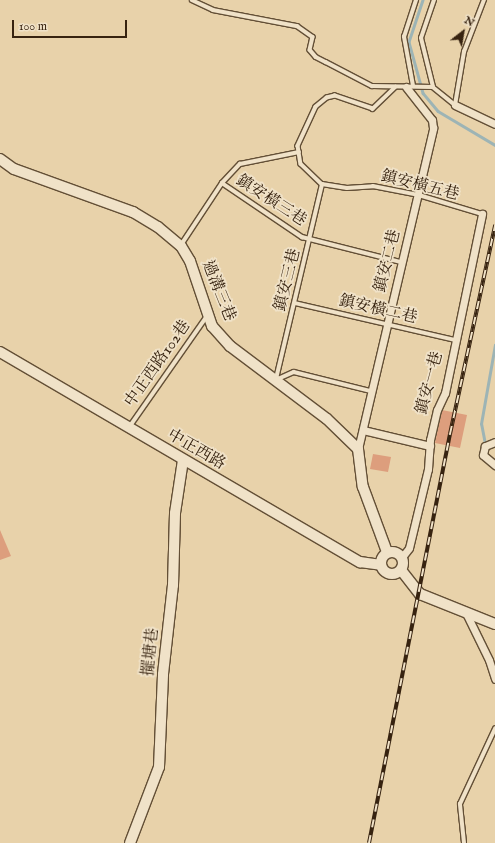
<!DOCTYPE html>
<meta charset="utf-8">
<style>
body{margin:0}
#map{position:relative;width:495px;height:843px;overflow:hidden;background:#e8d2aa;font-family:"IM FELL English","Noto Serif TC",serif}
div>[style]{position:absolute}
.stream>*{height:2.5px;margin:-1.25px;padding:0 1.25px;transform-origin:1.25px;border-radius:1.25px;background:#9db4b5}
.building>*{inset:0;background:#dd9e7d}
.roads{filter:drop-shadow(1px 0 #634f36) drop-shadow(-1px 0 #634f36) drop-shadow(0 1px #634f36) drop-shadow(0 -1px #634f36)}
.lane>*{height:3.5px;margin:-1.75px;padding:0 1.75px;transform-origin:1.75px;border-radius:1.75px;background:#f0e2c8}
.street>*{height:7px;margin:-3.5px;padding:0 3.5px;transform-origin:3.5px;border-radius:3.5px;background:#f0e2c8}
.secondary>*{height:10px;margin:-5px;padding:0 5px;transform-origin:5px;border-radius:5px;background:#f0e2c8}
.secondary>.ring{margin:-5px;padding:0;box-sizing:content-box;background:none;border:10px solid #f0e2c8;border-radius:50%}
.rail>*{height:4px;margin-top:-2px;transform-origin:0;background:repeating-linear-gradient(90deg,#f0e2c8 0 8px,#372310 0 16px);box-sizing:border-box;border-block:1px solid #372310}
span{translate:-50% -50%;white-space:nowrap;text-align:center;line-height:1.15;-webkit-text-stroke:3.5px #f0e2c8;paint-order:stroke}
.street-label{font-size:16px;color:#372310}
.north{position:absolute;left:443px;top:12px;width:40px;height:40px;-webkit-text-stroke:3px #f0e2c8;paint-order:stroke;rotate:31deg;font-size:11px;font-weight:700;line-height:16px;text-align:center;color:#372310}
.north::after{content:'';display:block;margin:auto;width:14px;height:18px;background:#372310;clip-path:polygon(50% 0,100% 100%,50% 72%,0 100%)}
.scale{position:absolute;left:12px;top:20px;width:115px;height:18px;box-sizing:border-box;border:2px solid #372310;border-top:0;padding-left:5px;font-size:12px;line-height:14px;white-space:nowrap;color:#372310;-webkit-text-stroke:3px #f0e2c8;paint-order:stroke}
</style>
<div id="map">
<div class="stream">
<div style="left:423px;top:0;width:44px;rotate:108.4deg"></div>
<div style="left:409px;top:42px;width:53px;rotate:74.6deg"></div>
<div style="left:423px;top:93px;width:23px;rotate:50deg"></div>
<div style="left:438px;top:111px;width:66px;rotate:30.8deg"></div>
<div style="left:485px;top:444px;width:20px;rotate:-101deg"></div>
<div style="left:481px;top:424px;width:80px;rotate:-80deg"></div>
</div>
<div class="building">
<div style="clip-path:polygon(442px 410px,467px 415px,460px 448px,435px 443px)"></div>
<div style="clip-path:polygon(373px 454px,391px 457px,388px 472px,370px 469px)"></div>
<div style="clip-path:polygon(0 530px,11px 556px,0 560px)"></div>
</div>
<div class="roads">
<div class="lane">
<div style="left:192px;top:0;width:23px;rotate:25deg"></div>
<div style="left:213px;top:10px;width:86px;rotate:10.8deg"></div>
<div style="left:297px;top:26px;width:19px;rotate:35deg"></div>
<div style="left:313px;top:37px;width:13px;rotate:103deg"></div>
<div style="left:310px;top:50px;width:9px;rotate:49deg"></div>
<div style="left:316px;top:57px;width:11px;rotate:27deg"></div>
<div style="left:326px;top:62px;width:52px;rotate:27.6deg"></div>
<div style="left:372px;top:86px;width:61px;rotate:0.9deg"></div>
<div style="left:433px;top:87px;width:28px;rotate:39deg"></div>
<div style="left:455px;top:105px;width:54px;rotate:-80.4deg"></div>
<div style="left:464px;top:52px;width:56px;rotate:-69deg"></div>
<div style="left:413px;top:86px;width:50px;rotate:-100.4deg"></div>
<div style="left:404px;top:37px;width:39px;rotate:-72deg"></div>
<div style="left:396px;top:87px;width:32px;rotate:136deg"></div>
<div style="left:373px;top:109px;width:40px;rotate:-161.1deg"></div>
<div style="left:335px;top:96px;width:8px;rotate:166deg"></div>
<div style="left:327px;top:98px;width:14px;rotate:141deg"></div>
<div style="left:316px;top:107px;width:43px;rotate:114.8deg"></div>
<div style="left:298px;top:146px;width:18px;rotate:81deg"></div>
<div style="left:301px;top:164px;width:29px;rotate:44deg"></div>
<div style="left:322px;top:184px;width:25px;rotate:9deg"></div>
<div style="left:347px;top:188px;width:26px;rotate:-4deg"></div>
<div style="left:373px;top:186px;width:47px;rotate:11.1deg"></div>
<div style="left:419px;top:195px;width:66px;rotate:16.8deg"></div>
<div style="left:433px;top:87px;width:50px;rotate:-103.8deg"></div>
<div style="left:421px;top:38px;width:40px;rotate:-71.1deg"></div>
<div style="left:222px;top:183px;width:97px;rotate:34deg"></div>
<div style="left:302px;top:237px;width:102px;rotate:14.2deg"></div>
<div style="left:181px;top:245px;width:74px;rotate:-56.5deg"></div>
<div style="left:222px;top:183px;width:26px;rotate:-47deg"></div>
<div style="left:240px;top:164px;width:60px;rotate:-11.5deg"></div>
<div style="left:295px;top:303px;width:164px;rotate:13deg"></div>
<div style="left:276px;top:379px;width:200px;rotate:-76.7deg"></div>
<div style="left:278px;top:379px;width:17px;rotate:-24deg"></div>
<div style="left:294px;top:372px;width:79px;rotate:13.9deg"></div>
<div style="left:130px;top:426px;width:134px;rotate:-55deg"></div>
<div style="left:464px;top:843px;width:39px;rotate:-96deg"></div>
<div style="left:460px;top:804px;width:83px;rotate:-65deg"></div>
</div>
<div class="street">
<div style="left:455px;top:105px;width:44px;rotate:25.4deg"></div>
<div style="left:363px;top:430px;width:69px;rotate:13.4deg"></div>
<div style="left:495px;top:442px;width:11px;rotate:158deg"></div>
<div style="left:485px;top:446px;width:9px;rotate:103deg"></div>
<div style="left:483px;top:455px;width:16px;rotate:40deg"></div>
<div style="left:358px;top:449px;width:330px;rotate:-76.8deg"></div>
<div style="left:433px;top:128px;width:8px;rotate:-97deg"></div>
<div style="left:432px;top:120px;width:42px;rotate:-128.2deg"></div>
<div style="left:402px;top:557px;width:11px;rotate:-52deg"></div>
<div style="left:409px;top:548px;width:81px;rotate:-76.5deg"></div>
<div style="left:428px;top:469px;width:29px;rotate:-86deg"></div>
<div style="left:430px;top:440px;width:31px;rotate:-77deg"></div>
<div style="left:437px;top:410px;width:19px;rotate:-65deg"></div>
<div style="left:445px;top:393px;width:183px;rotate:-78.3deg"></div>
<div style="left:466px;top:613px;width:52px;rotate:63.9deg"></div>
<div style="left:489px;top:660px;width:20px;rotate:72deg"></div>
</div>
<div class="secondary">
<div style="left:0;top:159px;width:17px;rotate:36deg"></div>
<div style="left:14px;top:169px;width:127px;rotate:19.9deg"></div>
<div style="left:133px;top:212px;width:29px;rotate:31deg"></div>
<div style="left:158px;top:227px;width:30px;rotate:40deg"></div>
<div style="left:181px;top:246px;width:17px;rotate:59deg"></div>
<div style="left:190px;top:261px;width:69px;rotate:71.3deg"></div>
<div style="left:212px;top:326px;width:27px;rotate:48deg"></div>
<div style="left:230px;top:346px;width:121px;rotate:37deg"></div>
<div style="left:327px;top:419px;width:43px;rotate:44.1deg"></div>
<div style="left:358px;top:449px;width:38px;rotate:83deg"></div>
<div style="left:363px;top:487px;width:69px;rotate:69.7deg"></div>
<div style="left:0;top:352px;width:417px;rotate:30.3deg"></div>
<div style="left:360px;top:562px;width:21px;rotate:8deg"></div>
<div class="ring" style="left:381px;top:552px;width:12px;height:12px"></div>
<div style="left:401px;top:570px;width:31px;rotate:52deg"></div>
<div style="left:420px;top:594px;width:81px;rotate:21.8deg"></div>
<div style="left:130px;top:843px;width:81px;rotate:-69.1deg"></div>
<div style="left:159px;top:767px;width:93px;rotate:-87.5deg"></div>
<div style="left:163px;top:674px;width:90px;rotate:-83.6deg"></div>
<div style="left:173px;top:585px;width:72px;rotate:-88.4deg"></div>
<div style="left:175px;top:513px;width:54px;rotate:-81.4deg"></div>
</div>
</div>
<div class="rail">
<div style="left:369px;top:843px;width:417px;rotate:-78.8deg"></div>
<div style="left:450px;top:434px;width:214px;rotate:-77.8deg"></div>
</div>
<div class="street-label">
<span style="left:420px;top:186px;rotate:14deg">鎮安橫五巷</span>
<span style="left:271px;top:201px;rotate:33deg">鎮安橫三巷</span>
<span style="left:388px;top:261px;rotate:-76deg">鎮安二巷</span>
<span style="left:288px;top:280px;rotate:-76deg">鎮安三巷</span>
<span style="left:218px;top:291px;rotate:68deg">過溝三巷</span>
<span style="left:378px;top:310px;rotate:13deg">鎮安橫二巷</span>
<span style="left:158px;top:364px;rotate:-55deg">中正西路102巷</span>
<span style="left:430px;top:383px;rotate:-75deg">鎮安一巷</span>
<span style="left:196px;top:450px;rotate:30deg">中正西路</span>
<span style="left:151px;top:652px;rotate:-84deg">擺塘巷</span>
</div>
<div class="north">N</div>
<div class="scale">100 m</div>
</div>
